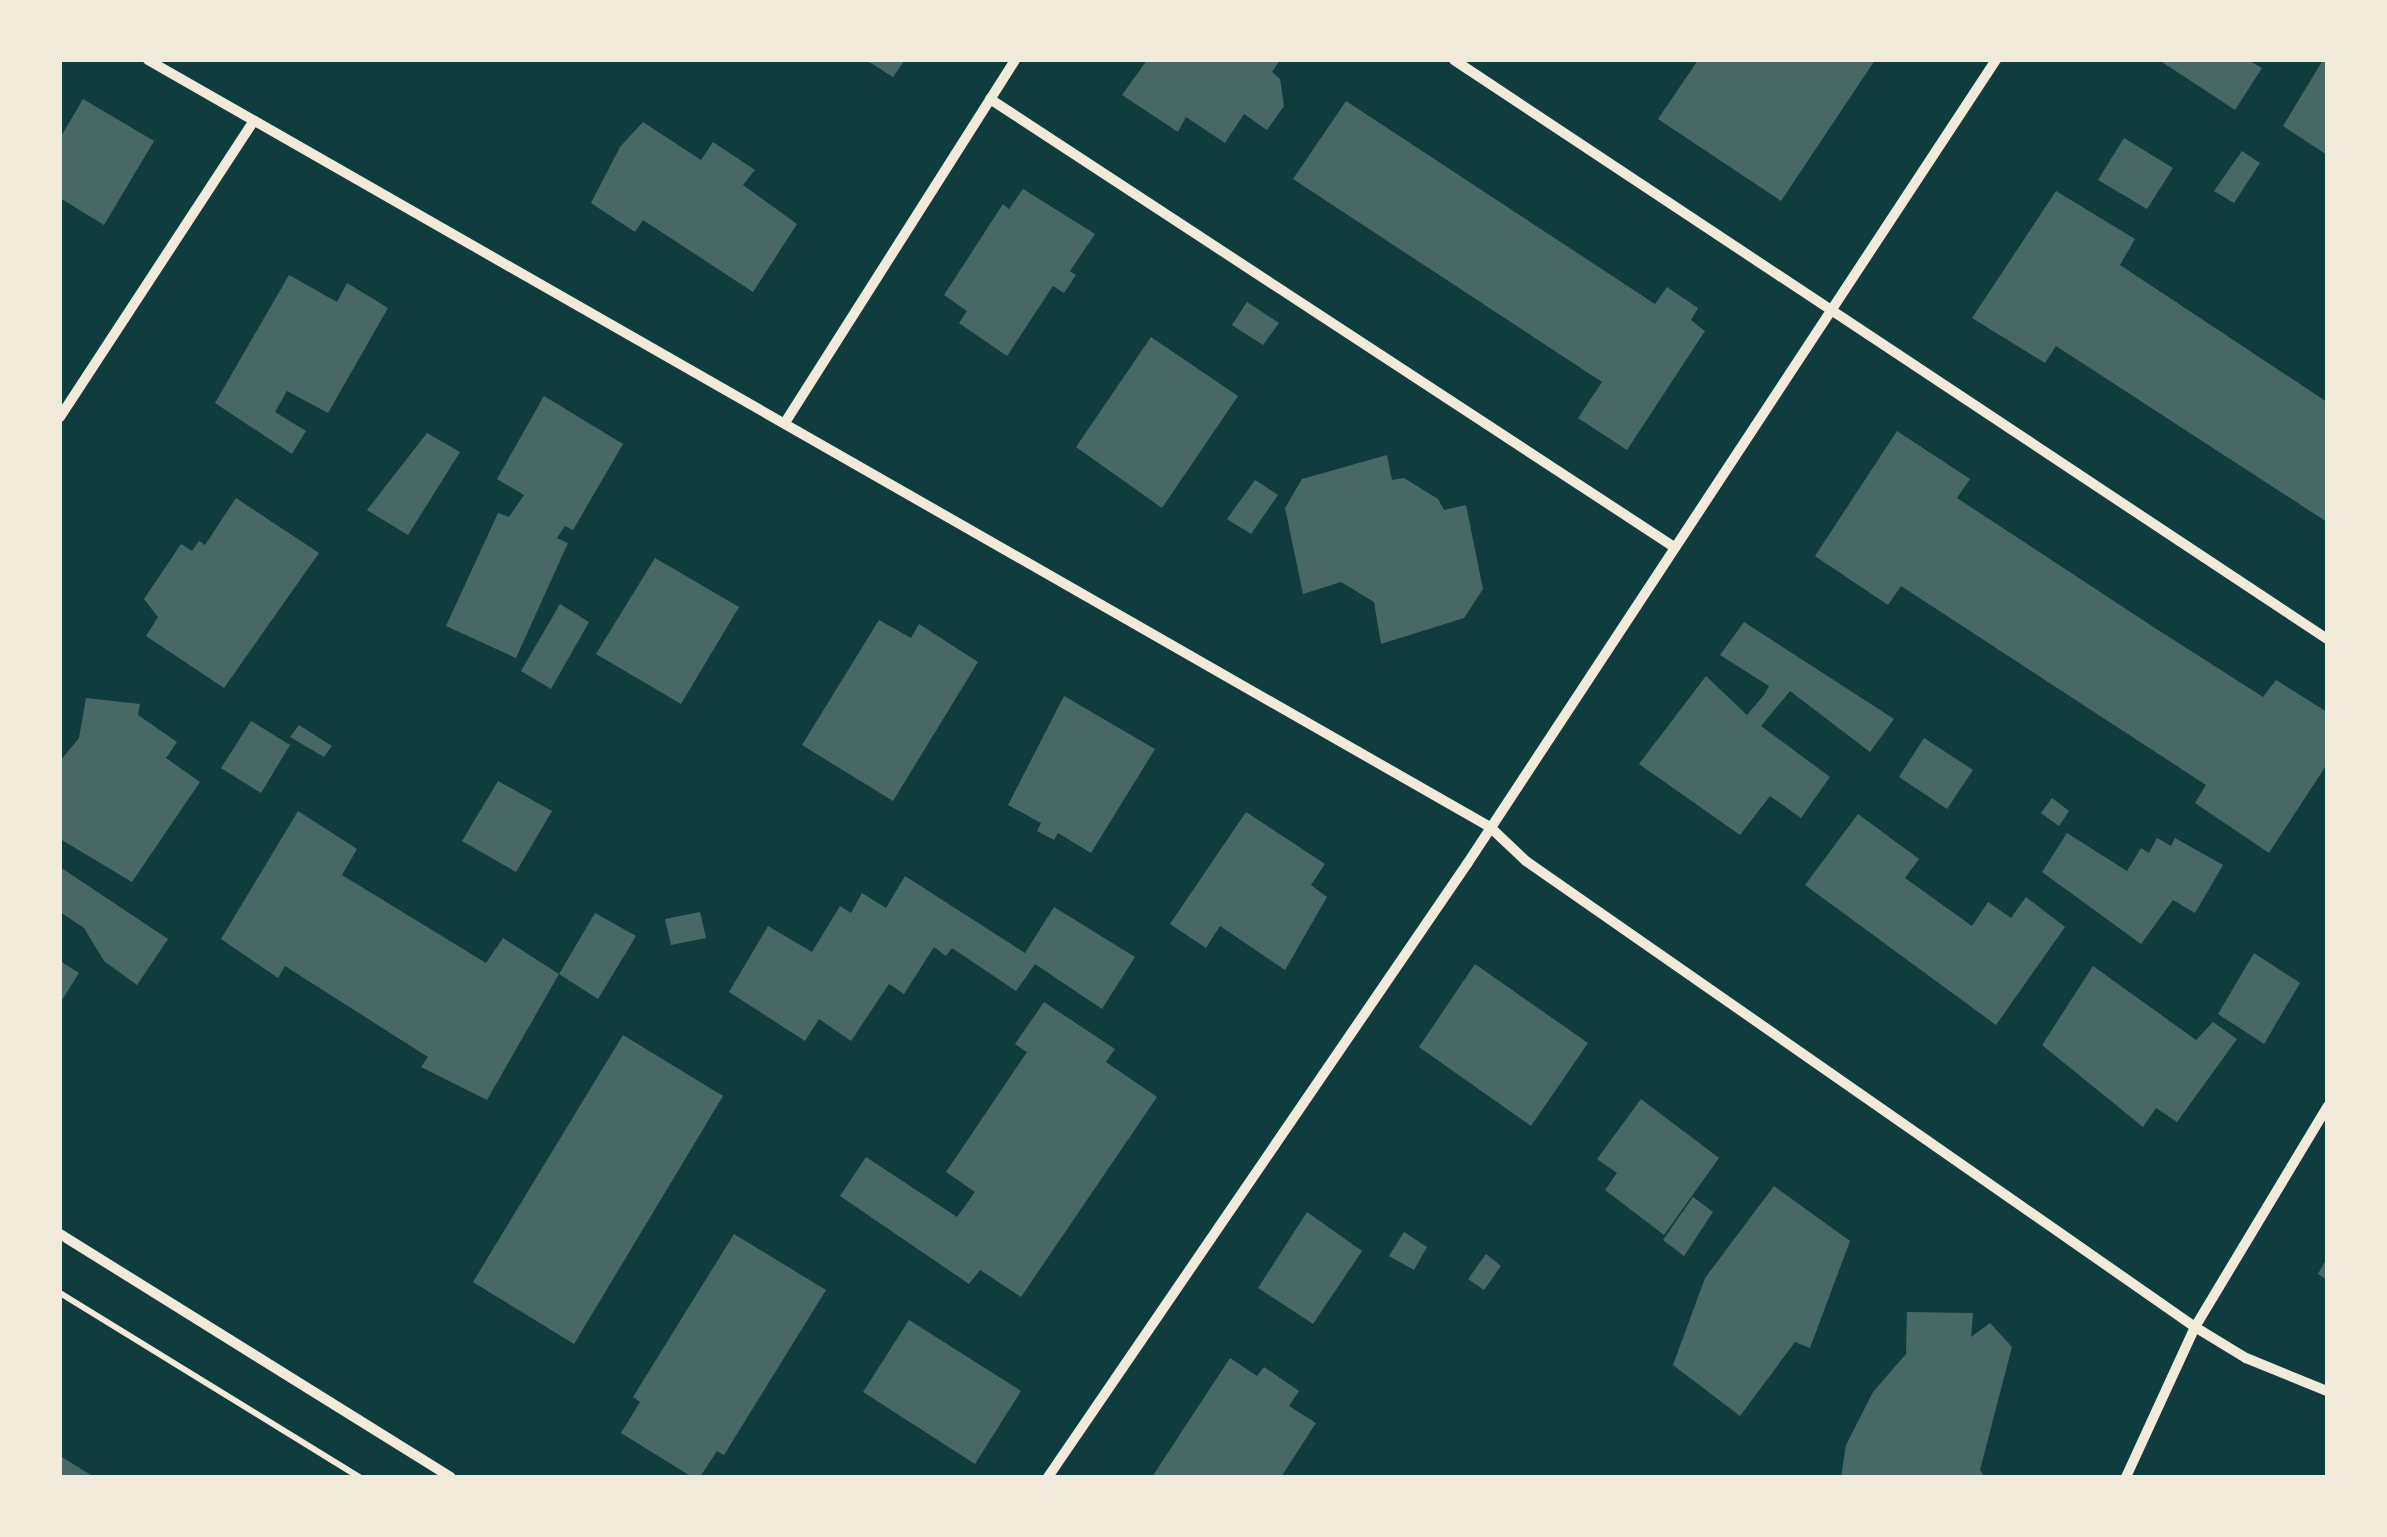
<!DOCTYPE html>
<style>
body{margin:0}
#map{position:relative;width:2387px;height:1537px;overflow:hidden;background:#0f3d3e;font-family:Manrope,sans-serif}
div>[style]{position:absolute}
.building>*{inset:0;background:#486865}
.path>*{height:6px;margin:-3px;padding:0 3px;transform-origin:3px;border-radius:3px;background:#f1e9da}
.minor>*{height:10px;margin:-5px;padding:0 5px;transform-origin:5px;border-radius:5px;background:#f1e9da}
span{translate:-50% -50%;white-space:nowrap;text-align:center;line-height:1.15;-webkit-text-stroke:10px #f1e9da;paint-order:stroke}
.frame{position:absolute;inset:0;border:62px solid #f1e9da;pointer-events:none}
</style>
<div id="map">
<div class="building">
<div style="clip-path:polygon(866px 60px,905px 60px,893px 77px)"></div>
<div style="clip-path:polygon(1147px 60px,1280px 60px,1272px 72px,1280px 79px,1284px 106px,1267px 130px,1244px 114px,1225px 143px,1186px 117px,1178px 132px,1122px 95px)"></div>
<div style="clip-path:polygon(1698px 60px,1875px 60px,1781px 201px,1658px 119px)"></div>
<div style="clip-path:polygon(2159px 60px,2248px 60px,2262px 68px,2235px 110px)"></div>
<div style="clip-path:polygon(2323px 60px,2327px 60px,2327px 155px,2283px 126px)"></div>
<div style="clip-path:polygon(83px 99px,154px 141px,104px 225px,60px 198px,60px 138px)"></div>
<div style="clip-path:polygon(1346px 101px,1655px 304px,1667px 287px,1698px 308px,1691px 320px,1705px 331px,1627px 450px,1578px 418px,1602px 382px,1293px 179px)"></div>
<div style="clip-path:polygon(643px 122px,701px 160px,713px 142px,755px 170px,743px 185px,797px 224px,753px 292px,643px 220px,635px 232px,591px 203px,620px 147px)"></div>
<div style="clip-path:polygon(2124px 138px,2173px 168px,2147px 209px,2098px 180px)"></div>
<div style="clip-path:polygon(2242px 151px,2260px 163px,2234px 203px,2214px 191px)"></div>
<div style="clip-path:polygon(1023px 189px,1095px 234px,1070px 271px,1076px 275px,1064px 293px,1053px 286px,1007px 356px,959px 323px,967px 311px,944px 295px,1003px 204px,1009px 209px)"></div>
<div style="clip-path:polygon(2056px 191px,2135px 239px,2120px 265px,2327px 402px,2327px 522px,2056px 346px,2045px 363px,1972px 318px)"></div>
<div style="clip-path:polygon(289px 275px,337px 302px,347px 283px,388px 308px,328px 413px,287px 391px,275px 412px,306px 431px,292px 454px,215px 403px)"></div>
<div style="clip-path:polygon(1247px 302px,1279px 323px,1263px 345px,1232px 325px)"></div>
<div style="clip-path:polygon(1151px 337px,1238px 396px,1162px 508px,1076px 447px)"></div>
<div style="clip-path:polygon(544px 396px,623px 444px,573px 530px,565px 526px,557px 538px,568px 543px,516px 658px,446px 626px,498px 513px,509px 517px,524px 495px,497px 479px)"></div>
<div style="clip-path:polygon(1897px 431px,1970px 479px,1957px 498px,2155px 628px,2263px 697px,2276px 680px,2327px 712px,2327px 764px,2269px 853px,2195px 803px,2206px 785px,1901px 586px,1888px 605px,1815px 556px)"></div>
<div style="clip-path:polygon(427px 433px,460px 452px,408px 535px,367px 510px)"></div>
<div style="clip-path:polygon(1387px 455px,1392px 480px,1404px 478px,1438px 499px,1444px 510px,1466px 505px,1483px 589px,1464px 618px,1381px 644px,1374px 602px,1341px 582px,1303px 594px,1285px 508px,1302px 479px)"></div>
<div style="clip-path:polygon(1255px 480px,1278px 495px,1251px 534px,1227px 519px)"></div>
<div style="clip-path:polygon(236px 498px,319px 553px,224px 688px,146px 636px,158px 617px,144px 599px,181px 544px,192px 551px,199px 541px,205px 545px)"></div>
<div style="clip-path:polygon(655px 558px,739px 607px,681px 704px,596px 654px)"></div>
<div style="clip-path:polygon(560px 604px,589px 622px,551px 689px,521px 671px)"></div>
<div style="clip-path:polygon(879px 620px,911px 638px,919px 624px,978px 662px,893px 801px,802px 745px)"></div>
<div style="clip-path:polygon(1744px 622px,1894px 719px,1870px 752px,1790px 691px,1761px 726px,1830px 777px,1801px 818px,1770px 796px,1740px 835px,1639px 764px,1706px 676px,1747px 715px,1764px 695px,1769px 686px,1720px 655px)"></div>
<div style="clip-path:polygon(1064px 696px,1155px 749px,1091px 853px,1058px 833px,1054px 840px,1037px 831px,1041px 823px,1008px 805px)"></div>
<div style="clip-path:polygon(86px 698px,140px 704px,138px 715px,177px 742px,166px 758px,200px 782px,132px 882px,60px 839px,60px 761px,79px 738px)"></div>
<div style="clip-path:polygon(251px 721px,290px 745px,261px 793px,221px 768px)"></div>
<div style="clip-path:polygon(299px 725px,332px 746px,324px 757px,290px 737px)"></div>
<div style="clip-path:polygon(1924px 738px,1973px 770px,1947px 809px,1899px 777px)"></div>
<div style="clip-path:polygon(498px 781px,552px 811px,516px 872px,462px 841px)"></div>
<div style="clip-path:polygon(2052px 798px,2069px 811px,2059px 826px,2041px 813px)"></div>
<div style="clip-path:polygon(298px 811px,357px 849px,342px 875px,486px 963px,503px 938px,559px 974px,487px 1100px,421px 1067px,428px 1057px,285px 966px,278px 978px,221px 939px)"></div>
<div style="clip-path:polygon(1246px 812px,1325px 864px,1311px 885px,1327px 897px,1285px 970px,1220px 926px,1206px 948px,1170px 924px)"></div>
<div style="clip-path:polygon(1858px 814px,1919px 859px,1905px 878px,1972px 926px,1988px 902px,2011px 918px,2026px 897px,2065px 927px,1996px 1025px,1805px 885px)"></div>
<div style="clip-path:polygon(2067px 833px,2127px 871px,2141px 848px,2149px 853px,2157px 838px,2171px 846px,2175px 838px,2223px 865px,2195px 913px,2173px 900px,2141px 944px,2042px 872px)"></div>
<div style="clip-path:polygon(60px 867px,168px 939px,137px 985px,104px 961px,84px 928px,60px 912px)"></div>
<div style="clip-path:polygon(905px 876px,1025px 953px,1054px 907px,1135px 957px,1102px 1009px,1035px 964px,1016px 991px,952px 948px,946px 956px,934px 947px,904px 994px,889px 984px,851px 1041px,819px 1019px,805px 1041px,729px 992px,768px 926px,812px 952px,840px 906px,851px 913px,862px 893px,886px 908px)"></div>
<div style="clip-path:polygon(700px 912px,706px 938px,671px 945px,665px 919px)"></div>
<div style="clip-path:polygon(595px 913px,636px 936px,598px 999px,559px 974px)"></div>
<div style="clip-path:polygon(2254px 953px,2300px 983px,2264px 1044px,2218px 1014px)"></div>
<div style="clip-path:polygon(60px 961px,79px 973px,60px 1003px)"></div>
<div style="clip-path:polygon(1475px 964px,1588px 1043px,1531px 1126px,1419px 1047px)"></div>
<div style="clip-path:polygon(2093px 966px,2196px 1040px,2213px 1022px,2237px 1039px,2177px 1122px,2156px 1108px,2143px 1127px,2042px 1045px)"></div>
<div style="clip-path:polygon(1044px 1002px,1115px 1049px,1106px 1062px,1157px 1097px,1021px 1297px,980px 1270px,969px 1284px,840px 1196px,866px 1157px,957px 1217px,975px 1192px,946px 1172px,1027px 1052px,1015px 1044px)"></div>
<div style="clip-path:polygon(623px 1035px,723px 1096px,574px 1344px,473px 1282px)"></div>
<div style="clip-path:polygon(1641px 1099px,1719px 1158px,1664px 1235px,1605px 1190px,1617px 1173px,1597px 1159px)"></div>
<div style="clip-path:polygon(1774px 1186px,1850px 1241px,1810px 1348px,1795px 1342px,1740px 1416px,1673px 1365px,1705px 1278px)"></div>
<div style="clip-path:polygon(1693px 1197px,1713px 1212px,1684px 1256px,1663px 1240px)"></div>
<div style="clip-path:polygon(1307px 1212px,1362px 1251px,1313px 1324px,1258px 1288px)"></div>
<div style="clip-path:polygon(1404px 1232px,1427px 1247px,1414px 1270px,1389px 1256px)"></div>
<div style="clip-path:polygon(734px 1234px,826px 1290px,724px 1455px,717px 1451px,700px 1477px,692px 1477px,621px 1433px,640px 1402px,633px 1397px)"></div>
<div style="clip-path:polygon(1486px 1254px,1501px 1266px,1484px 1290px,1468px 1279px)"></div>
<div style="clip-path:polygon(2327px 1258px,2327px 1280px,2318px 1274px)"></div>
<div style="clip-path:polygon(1907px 1312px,1973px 1313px,1971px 1337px,1990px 1323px,2012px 1347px,1980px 1470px,1985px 1477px,1841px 1477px,1846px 1445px,1873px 1392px,1906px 1354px)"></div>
<div style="clip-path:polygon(909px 1320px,1021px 1391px,975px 1464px,863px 1392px)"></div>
<div style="clip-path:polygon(1230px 1358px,1257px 1376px,1264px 1367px,1299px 1391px,1289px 1406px,1316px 1423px,1281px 1477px,1152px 1477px)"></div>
<div style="clip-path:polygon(62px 1457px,94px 1477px,60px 1477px)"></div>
</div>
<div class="path">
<div style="left:60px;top:1293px;width:351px;rotate:31.6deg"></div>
</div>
<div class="minor">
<div style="left:148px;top:60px;width:1546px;rotate:29.75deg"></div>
<div style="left:1490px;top:827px;width:50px;rotate:43.4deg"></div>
<div style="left:1526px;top:861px;width:815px;rotate:34.86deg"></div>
<div style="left:2195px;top:1327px;width:60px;rotate:31.3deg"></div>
<div style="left:2246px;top:1358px;width:87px;rotate:22.2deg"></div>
<div style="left:1454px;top:60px;width:1048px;rotate:33.55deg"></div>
<div style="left:990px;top:99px;width:814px;rotate:33.22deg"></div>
<div style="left:60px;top:417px;width:354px;rotate:-56.8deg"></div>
<div style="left:786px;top:421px;width:428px;rotate:-57.6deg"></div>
<div style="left:60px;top:1234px;width:460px;rotate:31.9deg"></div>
<div style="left:1048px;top:1477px;width:743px;rotate:-55.65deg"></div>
<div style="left:1467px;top:864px;width:962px;rotate:-56.66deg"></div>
<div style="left:2126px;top:1477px;width:165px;rotate:-65.3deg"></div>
<div style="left:2195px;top:1327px;width:257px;rotate:-59deg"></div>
</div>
<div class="frame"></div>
</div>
